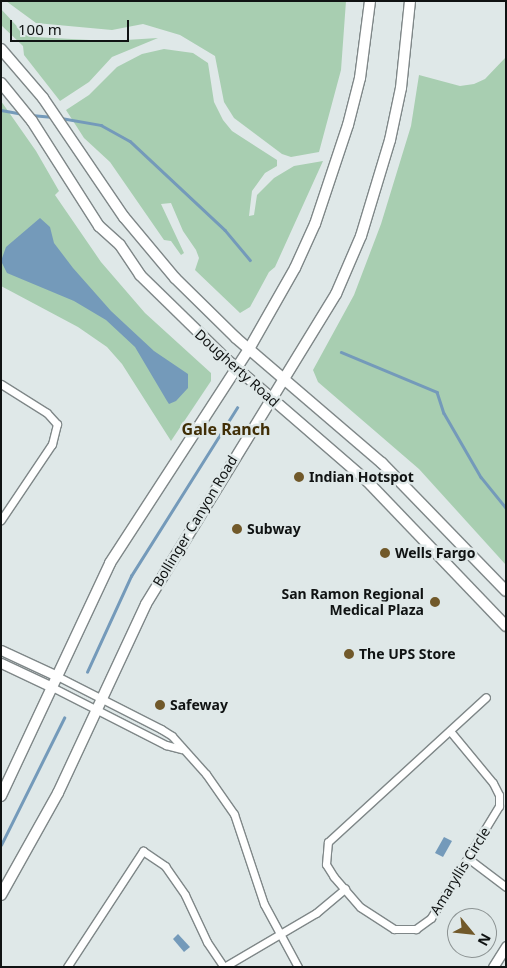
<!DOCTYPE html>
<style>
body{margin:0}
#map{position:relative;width:507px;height:968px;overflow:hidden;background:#dfe8e8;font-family:"Noto Sans",sans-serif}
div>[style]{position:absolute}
.green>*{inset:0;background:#a8ceb1}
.water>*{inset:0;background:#749aba}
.stream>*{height:2.5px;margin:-1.25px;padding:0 1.25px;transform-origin:1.25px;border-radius:1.25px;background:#749aba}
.roads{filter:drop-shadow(1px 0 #7f8788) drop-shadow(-1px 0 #7f8788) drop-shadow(0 1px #7f8788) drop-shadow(0 -1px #7f8788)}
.minor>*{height:7px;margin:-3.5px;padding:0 3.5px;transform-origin:3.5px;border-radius:3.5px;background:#fff}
.tertiary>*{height:9px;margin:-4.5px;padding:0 4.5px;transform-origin:4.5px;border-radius:4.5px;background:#fff}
.secondary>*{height:10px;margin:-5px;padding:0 5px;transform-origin:5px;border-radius:5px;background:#fff}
.dots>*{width:14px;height:14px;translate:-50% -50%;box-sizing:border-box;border:2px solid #dfe8e8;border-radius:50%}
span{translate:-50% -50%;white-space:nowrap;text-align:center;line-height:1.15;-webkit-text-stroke:5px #dfe8e8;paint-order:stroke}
.street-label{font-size:14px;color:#101313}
.poi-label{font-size:14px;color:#101313;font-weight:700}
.left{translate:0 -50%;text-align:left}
.right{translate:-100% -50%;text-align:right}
.quarter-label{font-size:16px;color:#402e06;font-weight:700}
.frame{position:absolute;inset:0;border:2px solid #101313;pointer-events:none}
.north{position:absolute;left:447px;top:908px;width:50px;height:50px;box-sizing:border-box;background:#dfe8e8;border:1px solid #8c9393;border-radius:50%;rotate:118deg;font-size:14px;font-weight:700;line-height:20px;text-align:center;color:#101313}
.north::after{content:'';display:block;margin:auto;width:18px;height:22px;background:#71592a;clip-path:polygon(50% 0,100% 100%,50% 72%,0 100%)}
.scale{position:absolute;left:10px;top:20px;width:119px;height:22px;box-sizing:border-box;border:2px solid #101313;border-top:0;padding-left:6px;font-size:15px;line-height:18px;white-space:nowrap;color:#101313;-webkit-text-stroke:4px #dfe8e8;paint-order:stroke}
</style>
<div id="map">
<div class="green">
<div style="clip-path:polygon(6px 1px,346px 1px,341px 70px,319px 152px,291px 157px,282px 154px,234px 118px,224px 102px,215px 56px,180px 35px,143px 24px,112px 30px,36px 23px)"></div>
<div style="clip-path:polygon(1px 9px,25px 35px,34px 37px,109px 41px,158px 38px,112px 57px,89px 82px,60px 101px,24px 55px,23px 46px,1px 25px)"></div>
<div style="clip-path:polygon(164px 49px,193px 53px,208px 63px,214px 102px,223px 120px,232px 131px,277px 160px,277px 166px,265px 173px,252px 191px,249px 216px,254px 215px,257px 195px,274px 178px,294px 166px,323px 161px,275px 267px,269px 272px,250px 307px,240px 313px,195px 270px,199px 258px,196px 250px,183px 231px,171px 203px,161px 204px,184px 253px,181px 255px,171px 241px,164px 240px,110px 162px,84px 138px,66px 110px,89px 95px,117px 67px,142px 54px)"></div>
<div style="clip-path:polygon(506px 57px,506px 565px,419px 469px,318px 382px,313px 370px,354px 295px,381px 224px,411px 126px,419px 75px,460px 86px,474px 84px,485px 79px)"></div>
<div style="clip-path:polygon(1px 101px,36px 151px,59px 191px,55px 195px,101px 262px,145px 313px,211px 373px,211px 381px,171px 441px,122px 364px,107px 347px,78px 327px,1px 286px)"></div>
</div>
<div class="water">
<div style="clip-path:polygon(40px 218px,50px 227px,54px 243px,73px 268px,111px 311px,154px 351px,188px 374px,188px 388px,176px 401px,169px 404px,167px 401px,135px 347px,106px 320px,74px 301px,7px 273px,1px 261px,6px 247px)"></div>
<div style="clip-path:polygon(444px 837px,452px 841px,443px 857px,435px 853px)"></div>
<div style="clip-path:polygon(178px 934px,190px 947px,184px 952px,173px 939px)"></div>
</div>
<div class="stream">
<div style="left:1px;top:110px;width:22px;rotate:10deg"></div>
<div style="left:31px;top:115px;width:22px;rotate:5deg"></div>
<div style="left:61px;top:118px;width:41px;rotate:9.9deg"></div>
<div style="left:101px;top:125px;width:33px;rotate:29deg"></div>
<div style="left:130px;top:141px;width:130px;rotate:43.1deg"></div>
<div style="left:225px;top:230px;width:39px;rotate:50deg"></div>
<div style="left:341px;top:352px;width:104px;rotate:22.6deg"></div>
<div style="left:437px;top:392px;width:22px;rotate:72deg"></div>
<div style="left:444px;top:413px;width:74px;rotate:60deg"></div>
<div style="left:481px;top:477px;width:40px;rotate:51deg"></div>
<div style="left:87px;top:672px;width:106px;rotate:-65.4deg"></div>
<div style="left:131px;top:576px;width:199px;rotate:-57.8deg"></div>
<div style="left:1px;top:845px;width:142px;rotate:-63.6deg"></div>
</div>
<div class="roads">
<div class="minor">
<div style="left:1px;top:384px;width:54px;rotate:32.2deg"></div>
<div style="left:47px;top:413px;width:15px;rotate:48deg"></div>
<div style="left:57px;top:424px;width:21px;rotate:104deg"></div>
<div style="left:52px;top:444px;width:92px;rotate:123.9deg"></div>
<div style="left:57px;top:676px;width:117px;rotate:27deg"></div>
<div style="left:161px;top:729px;width:13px;rotate:32deg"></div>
<div style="left:172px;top:736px;width:51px;rotate:48.2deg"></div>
<div style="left:206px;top:774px;width:49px;rotate:55deg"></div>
<div style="left:234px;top:814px;width:95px;rotate:71.6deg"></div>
<div style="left:264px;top:904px;width:72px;rotate:61.6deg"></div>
<div style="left:52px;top:687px;width:128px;rotate:27deg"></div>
<div style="left:166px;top:745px;width:16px;rotate:15deg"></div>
<div style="left:450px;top:731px;width:67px;rotate:50.4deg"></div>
<div style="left:493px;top:783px;width:13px;rotate:63deg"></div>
<div style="left:499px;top:795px;width:11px;rotate:90deg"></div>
<div style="left:499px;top:806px;width:131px;rotate:121.3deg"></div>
<div style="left:431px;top:918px;width:19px;rotate:144deg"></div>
<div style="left:416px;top:929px;width:22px;rotate:180deg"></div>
<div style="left:394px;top:929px;width:40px;rotate:-147.1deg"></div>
<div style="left:360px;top:907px;width:40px;rotate:-131deg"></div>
<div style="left:334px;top:877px;width:15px;rotate:-122deg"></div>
<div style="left:326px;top:864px;width:22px;rotate:-85deg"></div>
<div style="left:328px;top:842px;width:214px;rotate:-42.5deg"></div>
<div style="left:469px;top:859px;width:46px;rotate:37.1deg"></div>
<div style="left:67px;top:967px;width:139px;rotate:-56.8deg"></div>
<div style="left:143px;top:851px;width:27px;rotate:34deg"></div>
<div style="left:165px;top:866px;width:35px;rotate:55deg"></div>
<div style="left:185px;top:895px;width:52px;rotate:64.9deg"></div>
<div style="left:207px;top:942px;width:30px;rotate:56deg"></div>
<div style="left:224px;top:967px;width:107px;rotate:-30.4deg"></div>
<div style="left:316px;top:913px;width:38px;rotate:-40deg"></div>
</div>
<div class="tertiary">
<div style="left:1px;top:650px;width:62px;rotate:24.9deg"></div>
<div style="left:1px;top:663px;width:56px;rotate:25.2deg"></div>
<div style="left:493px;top:967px;width:25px;rotate:-58deg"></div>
</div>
<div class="secondary">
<div style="left:1px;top:49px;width:65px;rotate:49.4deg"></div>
<div style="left:43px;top:98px;width:144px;rotate:55.8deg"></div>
<div style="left:124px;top:217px;width:80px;rotate:50.1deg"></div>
<div style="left:175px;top:278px;width:86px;rotate:44.5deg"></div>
<div style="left:236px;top:338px;width:192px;rotate:40.6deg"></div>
<div style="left:382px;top:463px;width:178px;rotate:45.9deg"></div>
<div style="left:1px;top:83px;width:49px;rotate:50.8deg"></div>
<div style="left:32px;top:121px;width:125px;rotate:57.5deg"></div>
<div style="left:99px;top:226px;width:28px;rotate:42deg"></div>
<div style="left:120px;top:245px;width:36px;rotate:56deg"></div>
<div style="left:140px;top:275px;width:119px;rotate:44.3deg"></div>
<div style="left:225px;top:358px;width:188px;rotate:40.9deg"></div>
<div style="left:367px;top:481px;width:201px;rotate:46.2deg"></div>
<div style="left:1px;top:796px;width:257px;rotate:-64.9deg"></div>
<div style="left:110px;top:563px;width:255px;rotate:-57deg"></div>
<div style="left:249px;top:349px;width:93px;rotate:-60.4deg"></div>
<div style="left:295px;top:268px;width:48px;rotate:-65.6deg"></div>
<div style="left:315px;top:224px;width:104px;rotate:-71.6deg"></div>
<div style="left:348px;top:125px;width:49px;rotate:-75.7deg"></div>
<div style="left:360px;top:78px;width:78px;rotate:-82.6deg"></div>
<div style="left:1px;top:895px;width:117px;rotate:-60.8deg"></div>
<div style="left:58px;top:793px;width:208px;rotate:-65deg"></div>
<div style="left:146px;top:604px;width:364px;rotate:-58.5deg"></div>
<div style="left:336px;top:294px;width:63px;rotate:-66.7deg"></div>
<div style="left:361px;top:236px;width:100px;rotate:-73.2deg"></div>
<div style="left:390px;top:140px;width:53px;rotate:-78.1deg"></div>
<div style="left:401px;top:88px;width:87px;rotate:-84.1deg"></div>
</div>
</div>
<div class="dots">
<div style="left:299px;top:477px;background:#71592a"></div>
<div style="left:237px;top:529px;background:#71592a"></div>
<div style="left:385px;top:553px;background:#71592a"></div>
<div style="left:435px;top:602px;background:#71592a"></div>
<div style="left:349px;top:654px;background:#71592a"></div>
<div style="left:160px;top:705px;background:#71592a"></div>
</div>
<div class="street-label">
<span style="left:237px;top:368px;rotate:42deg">Dougherty Road</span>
<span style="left:195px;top:521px;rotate:-59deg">Bollinger Canyon Road</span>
<span style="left:460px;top:871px;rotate:-58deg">Amaryllis Circle</span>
</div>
<div class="poi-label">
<span class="left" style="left:309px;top:477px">Indian Hotspot</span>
<span class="left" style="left:247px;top:529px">Subway</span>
<span class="left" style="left:395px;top:553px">Wells Fargo</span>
<span class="right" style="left:424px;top:602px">San Ramon Regional<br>Medical Plaza</span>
<span class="left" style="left:359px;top:654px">The UPS Store</span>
<span class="left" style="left:170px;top:705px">Safeway</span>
</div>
<div class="quarter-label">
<span style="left:226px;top:429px">Gale Ranch</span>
</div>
<div class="frame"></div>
<div class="north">N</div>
<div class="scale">100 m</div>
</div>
